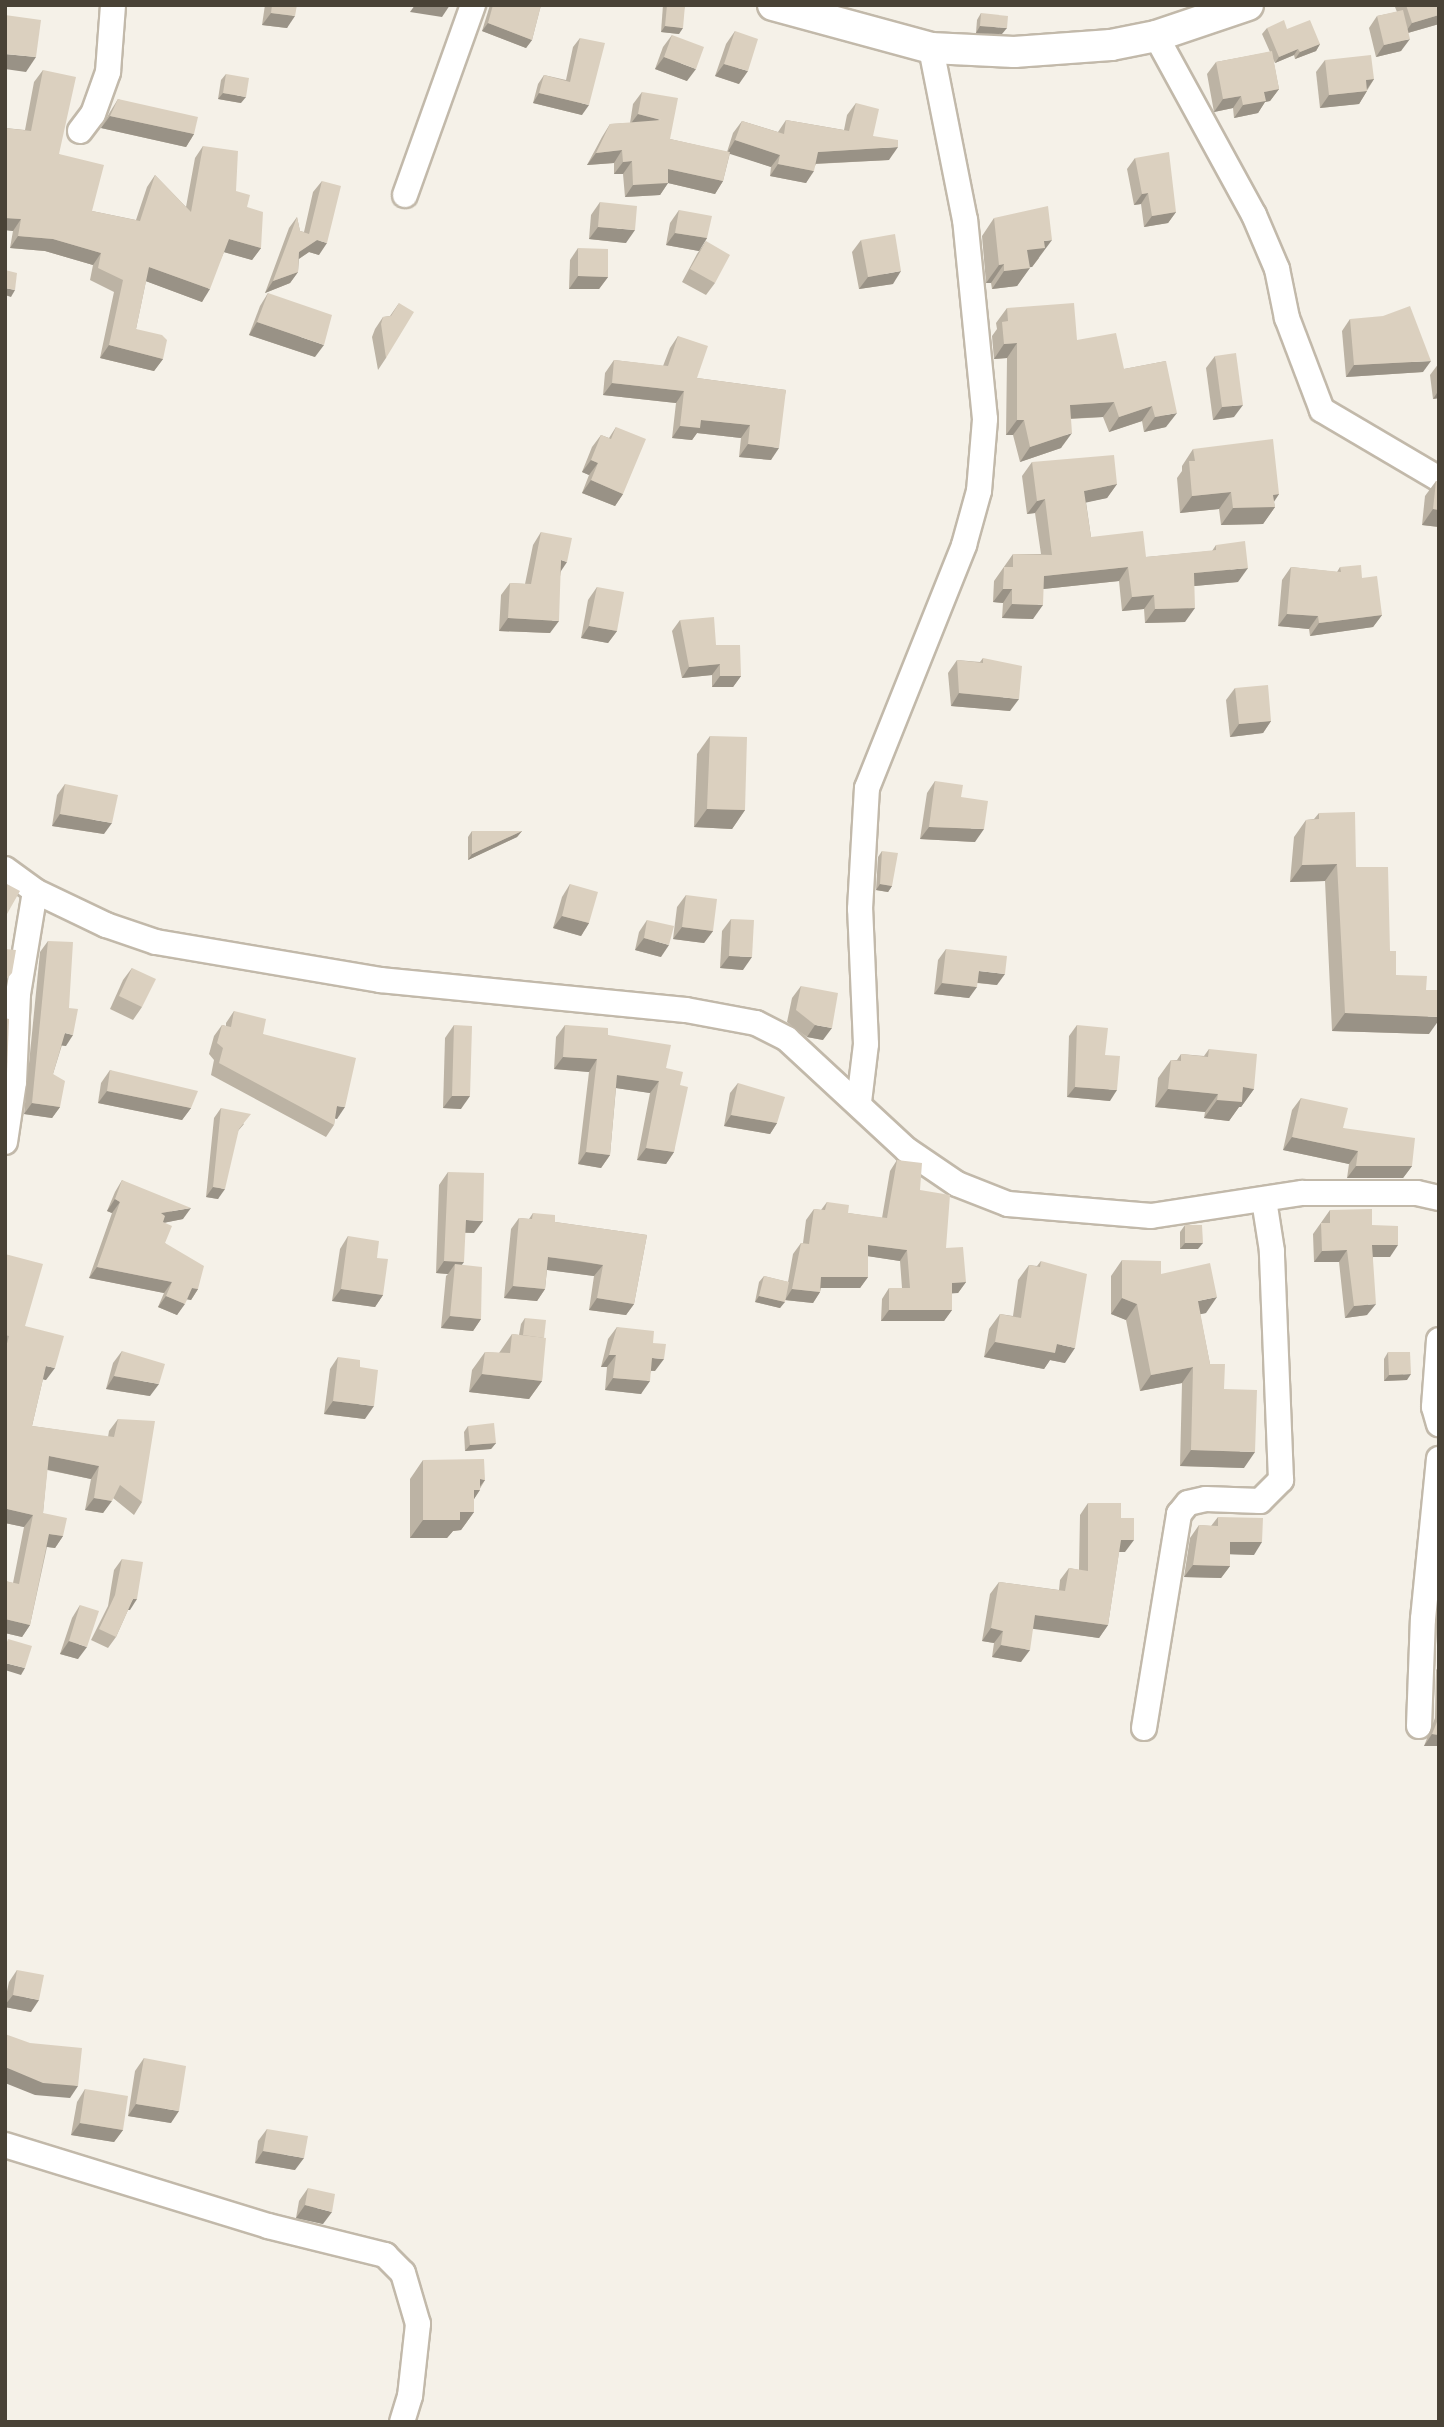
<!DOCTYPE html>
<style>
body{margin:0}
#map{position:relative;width:1444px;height:2427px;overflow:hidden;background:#f5f1e8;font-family:Signika,sans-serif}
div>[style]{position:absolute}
.roads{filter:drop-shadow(2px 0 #c2b9aa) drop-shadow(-2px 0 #c2b9aa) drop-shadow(0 2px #c2b9aa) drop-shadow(0 -2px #c2b9aa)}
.minor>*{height:24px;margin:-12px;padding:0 12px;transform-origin:12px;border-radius:12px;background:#fff}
.tertiary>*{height:30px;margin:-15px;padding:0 15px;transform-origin:15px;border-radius:15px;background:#fff}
.wall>*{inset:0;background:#bcb3a4}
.shaded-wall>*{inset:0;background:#999286}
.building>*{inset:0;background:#dbd0bf}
span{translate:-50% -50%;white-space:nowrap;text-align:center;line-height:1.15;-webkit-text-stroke:7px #fff;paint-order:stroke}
.frame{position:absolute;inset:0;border:7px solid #494236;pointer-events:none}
</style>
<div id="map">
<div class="roads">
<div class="minor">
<div style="left:1156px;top:36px;width:204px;rotate:61.3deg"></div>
<div style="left:1254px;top:215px;width:59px;rotate:66.9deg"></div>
<div style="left:1277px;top:269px;width:50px;rotate:78.5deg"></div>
<div style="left:1287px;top:318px;width:98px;rotate:69.2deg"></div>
<div style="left:1322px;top:410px;width:136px;rotate:30.5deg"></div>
<div style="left:80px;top:131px;width:21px;rotate:-53deg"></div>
<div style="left:93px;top:114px;width:45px;rotate:-70.3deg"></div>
<div style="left:108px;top:72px;width:67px;rotate:-85.7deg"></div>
<div style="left:405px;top:195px;width:202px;rotate:-70.3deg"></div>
<div style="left:5px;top:869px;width:37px;rotate:36deg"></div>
<div style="left:35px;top:891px;width:79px;rotate:25.6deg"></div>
<div style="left:106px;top:925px;width:53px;rotate:18.8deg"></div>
<div style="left:156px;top:942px;width:227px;rotate:9.6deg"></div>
<div style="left:380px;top:980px;width:307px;rotate:5.6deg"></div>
<div style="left:686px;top:1010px;width:71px;rotate:10.5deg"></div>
<div style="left:756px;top:1023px;width:35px;rotate:27deg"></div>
<div style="left:787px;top:1039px;width:163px;rotate:42.8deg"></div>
<div style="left:907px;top:1150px;width:60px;rotate:34.2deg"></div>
<div style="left:957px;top:1184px;width:55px;rotate:21.4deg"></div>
<div style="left:1008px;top:1204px;width:144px;rotate:4.8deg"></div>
<div style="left:1151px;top:1216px;width:153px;rotate:-8.7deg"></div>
<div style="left:1302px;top:1193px;width:115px"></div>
<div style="left:1417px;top:1193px;width:23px;rotate:13deg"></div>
<div style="left:859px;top:1102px;width:58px;rotate:-83.1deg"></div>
<div style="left:866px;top:1044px;width:135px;rotate:-92.5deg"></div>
<div style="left:860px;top:909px;width:121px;rotate:-86.7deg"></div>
<div style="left:867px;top:788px;width:262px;rotate:-68.2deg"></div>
<div style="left:964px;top:545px;width:56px;rotate:-74.5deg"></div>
<div style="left:979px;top:491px;width:72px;rotate:-85.2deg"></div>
<div style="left:985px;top:419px;width:200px;rotate:-95.7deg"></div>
<div style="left:965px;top:220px;width:175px;rotate:-101.2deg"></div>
<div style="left:5px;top:1142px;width:61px;rotate:-81.5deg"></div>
<div style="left:14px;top:1082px;width:88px;rotate:-87.4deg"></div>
<div style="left:18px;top:994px;width:104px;rotate:-80.6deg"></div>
<div style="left:1439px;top:1340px;width:67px;rotate:94.3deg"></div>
<div style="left:1434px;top:1407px;width:18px;rotate:74deg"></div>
<div style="left:1419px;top:1726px;width:107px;rotate:-87.9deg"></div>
<div style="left:1423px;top:1619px;width:161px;rotate:-84.3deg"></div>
<div style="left:1144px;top:1728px;width:217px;rotate:-80.7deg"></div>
<div style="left:1179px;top:1514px;width:14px;rotate:-51deg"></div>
<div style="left:1188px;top:1503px;width:18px;rotate:-13deg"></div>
<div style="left:1206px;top:1499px;width:54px;rotate:2.1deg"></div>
<div style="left:1260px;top:1501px;width:30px;rotate:-45deg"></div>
<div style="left:1281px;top:1480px;width:229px;rotate:-92.3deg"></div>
<div style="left:1272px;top:1251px;width:52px;rotate:-98.9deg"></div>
<div style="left:5px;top:2145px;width:275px;rotate:17.1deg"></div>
<div style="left:268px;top:2226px;width:121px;rotate:13.9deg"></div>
<div style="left:385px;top:2255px;width:25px;rotate:45deg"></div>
<div style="left:403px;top:2273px;width:53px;rotate:73.6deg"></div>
<div style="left:418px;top:2324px;width:72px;rotate:96.3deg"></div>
<div style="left:410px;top:2396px;width:27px;rotate:107deg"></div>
</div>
<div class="tertiary">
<div style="left:773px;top:5px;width:164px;rotate:15.2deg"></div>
<div style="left:931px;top:48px;width:83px;rotate:2.8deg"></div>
<div style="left:1014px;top:52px;width:97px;rotate:-4.1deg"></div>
<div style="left:1111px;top:45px;width:46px;rotate:-11.3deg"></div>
<div style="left:1156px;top:36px;width:97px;rotate:-18.6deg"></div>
</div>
</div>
<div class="wall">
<div style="clip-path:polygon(265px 5px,297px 5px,287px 28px,262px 25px)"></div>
<div style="clip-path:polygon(490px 5px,541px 5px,532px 40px,526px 48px,482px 31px)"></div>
<div style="clip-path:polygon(663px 5px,685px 5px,679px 34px,661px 32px)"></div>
<div style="clip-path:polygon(1396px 5px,1439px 5px,1439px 24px,1408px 33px,1401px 51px,1376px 57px,1369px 28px,1377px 16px,1397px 12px,1395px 7px)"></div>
<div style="clip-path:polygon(981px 13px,1002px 34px,976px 33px,977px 20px)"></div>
<div style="clip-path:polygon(1267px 28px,1287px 29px,1320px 44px,1316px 51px,1295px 59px,1294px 55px,1275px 63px,1273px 59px,1279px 89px,1270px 101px,1265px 102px,1258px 113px,1234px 118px,1233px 108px,1214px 112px,1207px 74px,1216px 62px,1270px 52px,1262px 34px)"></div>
<div style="clip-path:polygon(735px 31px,739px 84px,715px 76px,726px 44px)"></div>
<div style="clip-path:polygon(672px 35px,687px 81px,655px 69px,663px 47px)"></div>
<div style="clip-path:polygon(580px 38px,582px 115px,533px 103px,538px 84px,544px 75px,566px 80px,573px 47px)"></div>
<div style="clip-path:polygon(1325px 60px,1374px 79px,1359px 104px,1320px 108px,1316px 72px)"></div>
<div style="clip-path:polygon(43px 70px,59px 154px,92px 211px,136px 220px,147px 187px,155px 175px,186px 207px,195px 158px,203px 146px,247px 207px,261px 248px,252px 260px,224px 252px,202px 302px,146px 281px,136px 329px,163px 359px,154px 371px,100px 358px,114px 292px,90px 280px,93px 265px,45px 251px,10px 248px,13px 231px,5px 230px,5px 128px,25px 130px,34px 82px)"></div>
<div style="clip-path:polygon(226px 74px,241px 103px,218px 99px,221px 80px)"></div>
<div style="clip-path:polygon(642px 92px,670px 139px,727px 152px,733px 133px,742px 121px,778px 132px,786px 120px,844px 130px,847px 115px,856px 103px,873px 136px,889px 160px,816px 164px,806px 183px,770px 176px,771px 167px,730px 153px,723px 181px,715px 194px,668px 183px,660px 195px,625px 197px,623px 174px,614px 174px,614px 163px,587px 165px,602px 137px,610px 124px,630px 123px,633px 104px)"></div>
<div style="clip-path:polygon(118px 99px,194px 134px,186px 147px,101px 128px,110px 112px)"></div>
<div style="clip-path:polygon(1135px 158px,1176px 212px,1168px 223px,1144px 227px,1141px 204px,1134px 205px,1127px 169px)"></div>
<div style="clip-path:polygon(322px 181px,319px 255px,309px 252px,299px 259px,298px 272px,290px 283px,265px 293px,289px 228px,297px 217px,300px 231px,304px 232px,313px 192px)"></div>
<div style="clip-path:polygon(600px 202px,626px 243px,589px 239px,591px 215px)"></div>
<div style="clip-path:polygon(679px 210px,707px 238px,699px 251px,666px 245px,670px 223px)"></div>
<div style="clip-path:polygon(994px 218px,1039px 258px,1032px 267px,1030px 267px,1017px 286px,992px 289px,991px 283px,986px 283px,982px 236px)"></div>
<div style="clip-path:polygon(861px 240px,893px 284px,859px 289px,852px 252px)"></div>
<div style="clip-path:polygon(706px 241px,715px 283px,706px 295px,682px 282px,697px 254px)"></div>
<div style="clip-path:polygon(578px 248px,608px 277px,599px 289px,569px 289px,570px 260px)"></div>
<div style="clip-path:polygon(268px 293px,315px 357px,249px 335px,260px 306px)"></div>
<div style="clip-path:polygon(399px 303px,386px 358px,378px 370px,372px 337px,375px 329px,383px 317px,390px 316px)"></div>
<div style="clip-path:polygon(1007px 308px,1077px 340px,1124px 369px,1166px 361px,1166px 427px,1144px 432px,1142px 421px,1109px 432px,1103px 417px,1071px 419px,1061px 448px,1020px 462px,1013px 435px,1006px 435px,1007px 358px,994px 359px,992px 336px,997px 329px,996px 323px)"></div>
<div style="clip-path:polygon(1350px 319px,1423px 372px,1346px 377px,1342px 331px)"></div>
<div style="clip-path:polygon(678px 336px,697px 378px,786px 390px,771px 460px,739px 457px,741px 438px,697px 433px,692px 440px,672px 438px,676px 403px,603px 395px,605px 373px,614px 360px,663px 366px,670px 348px)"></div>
<div style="clip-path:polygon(1215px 356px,1234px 417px,1213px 420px,1206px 368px)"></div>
<div style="clip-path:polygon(1439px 363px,1439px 398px,1433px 399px,1430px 375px)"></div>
<div style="clip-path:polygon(616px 427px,623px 494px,615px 506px,582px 493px,589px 475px,582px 472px,592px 447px,601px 435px,609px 438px)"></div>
<div style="clip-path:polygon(1193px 449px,1279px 494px,1274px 502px,1275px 507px,1263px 524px,1221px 525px,1219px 509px,1180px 513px,1177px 478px,1182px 471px,1182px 466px)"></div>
<div style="clip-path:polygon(1032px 462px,1117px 484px,1107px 498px,1086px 502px,1091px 537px,1146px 557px,1212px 551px,1216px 545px,1238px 582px,1194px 586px,1185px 622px,1145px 623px,1144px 609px,1122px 611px,1119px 581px,1043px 589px,1033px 619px,1002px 618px,1003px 603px,993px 602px,994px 581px,1013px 554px,1041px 554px,1035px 513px,1027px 514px,1022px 476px)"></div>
<div style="clip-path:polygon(1436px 481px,1439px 481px,1439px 527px,1422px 525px,1425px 496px)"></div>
<div style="clip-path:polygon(541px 532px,561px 571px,550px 633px,499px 631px,501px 595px,510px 583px,525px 584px,533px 545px)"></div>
<div style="clip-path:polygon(1291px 567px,1337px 572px,1340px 567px,1362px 578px,1382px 615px,1373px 627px,1310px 636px,1309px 629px,1278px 626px,1282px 580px)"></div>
<div style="clip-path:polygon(597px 587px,617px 631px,608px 643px,581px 638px,588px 600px)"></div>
<div style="clip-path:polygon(680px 620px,716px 645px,741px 676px,733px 687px,712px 687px,712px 675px,682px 678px,672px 631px)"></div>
<div style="clip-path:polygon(983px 658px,1010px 711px,951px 706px,948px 673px,957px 660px,980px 662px)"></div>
<div style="clip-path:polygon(1235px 688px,1271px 721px,1263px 733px,1230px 737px,1226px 700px)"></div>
<div style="clip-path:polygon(710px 736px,745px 810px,732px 829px,694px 827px,697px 754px)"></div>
<div style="clip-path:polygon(935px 781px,961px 797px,975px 842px,920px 839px,927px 793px)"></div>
<div style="clip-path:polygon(65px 784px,104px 834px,52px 826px,57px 795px)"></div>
<div style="clip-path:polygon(1319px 813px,1356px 867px,1390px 951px,1396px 975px,1426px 990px,1429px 1034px,1332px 1031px,1325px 881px,1290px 882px,1294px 837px,1306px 820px,1314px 819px)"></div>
<div style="clip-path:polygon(472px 831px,522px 831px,517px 837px,468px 860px,468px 837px)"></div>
<div style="clip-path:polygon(882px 851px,892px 886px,888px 892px,876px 890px,878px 857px)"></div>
<div style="clip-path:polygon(570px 884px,589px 923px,581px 936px,553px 928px,562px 897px)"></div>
<div style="clip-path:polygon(686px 895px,713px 931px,704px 943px,673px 939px,677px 907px)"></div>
<div style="clip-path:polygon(731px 919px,743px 970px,720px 968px,722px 931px)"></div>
<div style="clip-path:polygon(647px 920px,661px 957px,635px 950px,639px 932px)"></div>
<div style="clip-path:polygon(48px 941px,66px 1046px,62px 1045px,53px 1074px,60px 1107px,52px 1118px,24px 1114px,40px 952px)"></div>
<div style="clip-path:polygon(946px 949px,997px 985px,977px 983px,969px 998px,934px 994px,938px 960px)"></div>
<div style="clip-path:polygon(132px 968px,142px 1007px,133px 1020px,110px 1009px,123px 980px)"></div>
<div style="clip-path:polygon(801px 986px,823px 1040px,807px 1037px,787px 1022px,792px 998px)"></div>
<div style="clip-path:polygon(234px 1011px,263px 1034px,337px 1119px,335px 1118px,334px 1125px,326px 1137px,211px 1075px,214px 1060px,209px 1054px,214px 1036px,222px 1025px,226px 1026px,226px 1023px)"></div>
<div style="clip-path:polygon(454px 1025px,461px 1109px,443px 1108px,445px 1038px)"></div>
<div style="clip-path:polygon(565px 1025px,608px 1035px,666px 1068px,680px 1085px,674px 1152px,666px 1164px,637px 1160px,650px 1093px,616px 1088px,610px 1155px,601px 1168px,578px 1164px,589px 1072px,554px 1069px,556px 1037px)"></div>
<div style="clip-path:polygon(1077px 1025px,1105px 1055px,1110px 1101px,1067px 1097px,1069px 1036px)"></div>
<div style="clip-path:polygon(1209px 1049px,1254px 1089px,1241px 1107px,1239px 1107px,1229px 1121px,1204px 1118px,1205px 1112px,1155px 1107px,1158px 1078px,1171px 1060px,1177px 1060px,1181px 1054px,1204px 1056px)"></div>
<div style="clip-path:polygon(110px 1070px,191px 1108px,182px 1120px,98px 1103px,101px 1083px)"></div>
<div style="clip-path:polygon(738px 1083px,777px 1123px,770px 1134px,724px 1126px,730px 1093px)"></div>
<div style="clip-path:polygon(1301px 1098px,1343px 1128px,1412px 1166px,1403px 1178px,1347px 1178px,1349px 1164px,1283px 1150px,1292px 1110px)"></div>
<div style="clip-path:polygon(221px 1108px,244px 1124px,238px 1131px,218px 1199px,206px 1197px,214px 1118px)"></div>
<div style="clip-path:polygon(897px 1160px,920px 1190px,946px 1248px,966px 1282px,958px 1293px,952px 1293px,952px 1310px,944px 1321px,881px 1321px,882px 1299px,889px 1288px,902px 1288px,900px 1261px,868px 1256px,868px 1277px,860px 1288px,821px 1288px,820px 1292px,813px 1303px,785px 1300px,780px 1308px,755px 1302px,759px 1282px,764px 1276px,788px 1282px,793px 1254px,801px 1243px,803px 1243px,806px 1220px,814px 1209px,821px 1210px,827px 1202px,848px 1213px,882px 1218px,890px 1171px)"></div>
<div style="clip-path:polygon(448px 1172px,474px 1233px,465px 1233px,461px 1265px,481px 1319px,473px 1331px,441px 1328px,446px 1276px,448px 1274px,436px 1273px,439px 1185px)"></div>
<div style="clip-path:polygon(122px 1180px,183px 1219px,163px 1223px,165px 1243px,198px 1289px,191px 1300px,187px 1299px,177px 1315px,158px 1307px,164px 1293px,89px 1278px,112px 1213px,107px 1211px,115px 1192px)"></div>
<div style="clip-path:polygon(1330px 1210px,1372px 1225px,1390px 1257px,1373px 1257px,1367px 1315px,1345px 1318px,1339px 1262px,1314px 1262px,1313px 1234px)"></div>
<div style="clip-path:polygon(533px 1213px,555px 1222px,647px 1235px,634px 1304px,626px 1315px,589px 1310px,594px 1276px,572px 1273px,547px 1270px,545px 1289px,537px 1301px,504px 1298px,511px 1229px,519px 1218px,529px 1219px)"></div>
<div style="clip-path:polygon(1185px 1225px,1198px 1249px,1180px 1249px,1180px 1232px)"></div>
<div style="clip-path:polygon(348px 1236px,377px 1258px,383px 1295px,375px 1307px,332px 1301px,340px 1249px)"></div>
<div style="clip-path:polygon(5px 1254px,25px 1326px,46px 1380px,43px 1379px,32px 1426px,108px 1437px,109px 1431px,118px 1419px,142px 1502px,134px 1515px,113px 1498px,103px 1513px,85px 1510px,91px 1479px,47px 1470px,43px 1513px,63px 1536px,55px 1548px,47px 1547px,30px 1625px,22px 1637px,5px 1633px,5px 1581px,13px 1583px,24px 1527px,5px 1523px)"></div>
<div style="clip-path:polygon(1122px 1260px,1161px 1274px,1206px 1313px,1200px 1314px,1210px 1364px,1224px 1389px,1244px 1468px,1180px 1466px,1182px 1383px,1140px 1391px,1126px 1320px,1111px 1314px,1111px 1276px)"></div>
<div style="clip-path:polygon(1041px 1261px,1065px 1363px,1050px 1360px,1044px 1369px,984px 1357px,989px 1329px,1000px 1314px,1013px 1316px,1018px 1280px,1029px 1265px,1037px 1266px)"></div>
<div style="clip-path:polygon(525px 1318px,544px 1338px,542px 1381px,529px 1399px,469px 1392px,472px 1370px,485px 1352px,499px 1353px,512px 1334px,519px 1335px,521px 1324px)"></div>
<div style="clip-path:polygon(617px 1327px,653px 1343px,655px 1371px,651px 1371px,641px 1394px,605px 1390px,607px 1367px,601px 1367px,608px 1339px)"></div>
<div style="clip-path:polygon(122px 1351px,150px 1396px,106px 1389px,113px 1363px)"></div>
<div style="clip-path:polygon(1388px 1352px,1407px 1380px,1384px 1381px,1384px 1359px)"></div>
<div style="clip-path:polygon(338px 1357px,365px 1419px,324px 1414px,330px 1369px)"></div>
<div style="clip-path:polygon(468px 1426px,496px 1443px,491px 1449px,465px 1451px,464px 1432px)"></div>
<div style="clip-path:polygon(423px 1460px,485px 1480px,474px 1499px,474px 1512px,461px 1530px,453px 1531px,447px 1538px,410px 1538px,410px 1479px)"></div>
<div style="clip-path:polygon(1088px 1503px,1121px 1518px,1125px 1552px,1119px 1552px,1108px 1625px,1099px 1638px,1033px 1628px,1021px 1662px,992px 1657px,994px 1643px,982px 1641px,990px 1594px,999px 1582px,1059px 1590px,1060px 1580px,1069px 1568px,1079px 1570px,1080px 1515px)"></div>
<div style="clip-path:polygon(1218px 1517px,1254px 1555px,1230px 1554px,1230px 1566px,1221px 1578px,1184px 1577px,1190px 1538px,1199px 1525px,1211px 1526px)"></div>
<div style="clip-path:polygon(122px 1559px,130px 1610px,128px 1610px,116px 1637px,108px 1648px,91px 1640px,108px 1606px,114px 1570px)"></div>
<div style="clip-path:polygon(80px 1605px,78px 1659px,60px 1654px,72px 1618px)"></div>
<div style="clip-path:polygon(1439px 1666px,1439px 1746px,1424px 1746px,1435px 1718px,1436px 1670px)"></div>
<div style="clip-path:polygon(17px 1970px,31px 2012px,5px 2007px,5px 2000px,9px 1982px)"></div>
<div style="clip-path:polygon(144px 2058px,171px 2123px,128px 2116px,135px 2071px)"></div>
<div style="clip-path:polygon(85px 2089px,123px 2130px,114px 2142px,71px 2135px,77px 2102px)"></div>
<div style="clip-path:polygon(267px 2129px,295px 2170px,255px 2163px,258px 2141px)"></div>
<div style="clip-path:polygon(308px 2188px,323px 2224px,296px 2218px,299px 2201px)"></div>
</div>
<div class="shaded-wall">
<div style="clip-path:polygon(415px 5px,450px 5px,442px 17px,410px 12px)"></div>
<div style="clip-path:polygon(271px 13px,295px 16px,287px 28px,262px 25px)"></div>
<div style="clip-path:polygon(1439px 15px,1439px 24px,1404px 34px,1412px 23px)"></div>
<div style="clip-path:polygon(488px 23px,532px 40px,526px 48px,482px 31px)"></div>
<div style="clip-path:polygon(665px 26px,683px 28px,679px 34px,661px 32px)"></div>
<div style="clip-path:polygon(980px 26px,1007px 28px,1002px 34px,976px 33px)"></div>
<div style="clip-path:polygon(1410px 39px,1401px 51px,1376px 57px,1384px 45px)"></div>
<div style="clip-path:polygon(1320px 44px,1316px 51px,1295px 59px,1300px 52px)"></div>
<div style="clip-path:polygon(1298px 49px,1294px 55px,1275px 63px,1279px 57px)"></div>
<div style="clip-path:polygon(5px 54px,36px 57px,26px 72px,5px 69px)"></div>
<div style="clip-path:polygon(664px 57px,696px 69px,687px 81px,655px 69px)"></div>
<div style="clip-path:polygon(724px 64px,748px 71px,739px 84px,715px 76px)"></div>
<div style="clip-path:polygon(1374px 79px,1365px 92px,1366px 80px)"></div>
<div style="clip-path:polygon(1279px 89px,1270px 101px,1265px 102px,1258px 113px,1234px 118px,1243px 105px,1264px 92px)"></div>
<div style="clip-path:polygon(1367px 91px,1359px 104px,1320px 108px,1329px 95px)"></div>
<div style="clip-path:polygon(223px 93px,246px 97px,241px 103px,218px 99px)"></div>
<div style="clip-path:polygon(539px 93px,589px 105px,582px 115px,533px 103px)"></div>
<div style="clip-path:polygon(1241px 96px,1233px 108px,1214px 112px,1223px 99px)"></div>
<div style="clip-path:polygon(638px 114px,661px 120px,629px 126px)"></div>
<div style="clip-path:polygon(110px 116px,194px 134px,186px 147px,101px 128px)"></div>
<div style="clip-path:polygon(735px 140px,780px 155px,771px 167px,727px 153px)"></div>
<div style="clip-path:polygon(898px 147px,889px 160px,809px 164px,818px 152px)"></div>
<div style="clip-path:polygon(622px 150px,614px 163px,587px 165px,596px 153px)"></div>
<div style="clip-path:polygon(632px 161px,623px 174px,614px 174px,623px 162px)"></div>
<div style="clip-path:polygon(778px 164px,814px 171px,806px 183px,770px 176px)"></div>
<div style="clip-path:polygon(668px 169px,723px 181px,715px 194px,668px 183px,660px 195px,625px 197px,633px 185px)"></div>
<div style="clip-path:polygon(1148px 193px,1141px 204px,1134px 205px,1142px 194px)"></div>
<div style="clip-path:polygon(1176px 212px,1168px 223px,1144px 227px,1152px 216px)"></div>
<div style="clip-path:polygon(5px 218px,21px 219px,13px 231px,5px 230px)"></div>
<div style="clip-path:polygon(598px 227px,635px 230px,626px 243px,589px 239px)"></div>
<div style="clip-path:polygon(675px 233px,707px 238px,699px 251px,666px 245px)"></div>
<div style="clip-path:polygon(18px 236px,53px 239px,101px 253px,93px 265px,45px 251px,10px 248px)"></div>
<div style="clip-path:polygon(229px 239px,261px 248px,252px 260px,220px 251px)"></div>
<div style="clip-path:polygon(317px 240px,327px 243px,319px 255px,309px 252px,291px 264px,299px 252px)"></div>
<div style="clip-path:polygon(1052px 240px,1032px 267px,1015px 269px,1027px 250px,1044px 241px)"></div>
<div style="clip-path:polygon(1004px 264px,991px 283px,986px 283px,999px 265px)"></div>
<div style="clip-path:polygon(149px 267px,210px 289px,202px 302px,140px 279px)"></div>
<div style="clip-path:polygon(1030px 268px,1017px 286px,992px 289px,1004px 271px)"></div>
<div style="clip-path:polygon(901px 271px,893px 284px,859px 289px,868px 277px)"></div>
<div style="clip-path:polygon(298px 272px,290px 283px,265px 293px,273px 281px)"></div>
<div style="clip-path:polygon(578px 276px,608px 277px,599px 289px,569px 289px)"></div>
<div style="clip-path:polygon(5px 288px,15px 290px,11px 297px,5px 295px)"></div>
<div style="clip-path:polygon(257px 322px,324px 345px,315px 357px,249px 335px)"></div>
<div style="clip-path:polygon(1017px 343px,1007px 358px,994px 359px,1004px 344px)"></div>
<div style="clip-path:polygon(109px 345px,163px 359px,154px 371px,100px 358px)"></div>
<div style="clip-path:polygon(1431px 361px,1423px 372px,1346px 377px,1354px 365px)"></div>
<div style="clip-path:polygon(612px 383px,684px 391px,676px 403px,603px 395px)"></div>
<div style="clip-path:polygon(1439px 390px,1439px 398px,1433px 399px)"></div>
<div style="clip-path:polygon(1114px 402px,1103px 417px,1060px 419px,1070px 405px)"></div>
<div style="clip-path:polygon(1243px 405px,1234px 417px,1213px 420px,1222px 407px)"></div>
<div style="clip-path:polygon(1152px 406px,1142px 421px,1109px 432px,1119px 417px)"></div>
<div style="clip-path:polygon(1177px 413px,1166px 427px,1144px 432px,1155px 417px)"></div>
<div style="clip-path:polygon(701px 420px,750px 425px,741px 438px,697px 433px,692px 440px,672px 438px,680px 426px)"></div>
<div style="clip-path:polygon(1017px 420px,1024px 420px,1013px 435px,1006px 435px)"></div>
<div style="clip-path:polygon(1072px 433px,1061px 448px,1020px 462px,1030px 447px)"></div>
<div style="clip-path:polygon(748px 444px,779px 448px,771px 460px,739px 457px)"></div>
<div style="clip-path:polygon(591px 460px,598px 463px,589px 475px,582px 472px)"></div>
<div style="clip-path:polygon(591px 480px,623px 494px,615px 506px,582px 493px)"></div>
<div style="clip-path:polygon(1117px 484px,1107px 498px,1075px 505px,1084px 491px)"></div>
<div style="clip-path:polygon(1231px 492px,1219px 509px,1180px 513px,1192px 496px)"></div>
<div style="clip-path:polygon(1279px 494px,1270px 507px,1275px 507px,1263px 524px,1221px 525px,1233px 508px,1273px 495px)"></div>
<div style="clip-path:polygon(1045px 499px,1035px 513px,1027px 514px,1037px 501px)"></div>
<div style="clip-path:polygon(1433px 509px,1439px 510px,1439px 527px,1422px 525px)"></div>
<div style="clip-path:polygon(561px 560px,567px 562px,559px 574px)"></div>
<div style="clip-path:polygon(1128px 567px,1119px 581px,1034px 590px,1044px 576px)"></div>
<div style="clip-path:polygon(1248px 568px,1238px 582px,1184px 587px,1194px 573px)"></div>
<div style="clip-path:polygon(1003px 589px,1012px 589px,1003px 603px,993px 602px)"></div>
<div style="clip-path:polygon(1154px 595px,1144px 609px,1122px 611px,1132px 597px)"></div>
<div style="clip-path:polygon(1012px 604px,1043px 605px,1033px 619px,1002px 618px)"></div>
<div style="clip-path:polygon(1195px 608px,1185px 622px,1145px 623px,1155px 609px)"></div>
<div style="clip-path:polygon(1287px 614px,1318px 616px,1309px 629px,1278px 626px)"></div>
<div style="clip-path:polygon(1382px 615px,1373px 627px,1310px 636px,1319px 623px)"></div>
<div style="clip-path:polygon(508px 618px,559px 621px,550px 633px,499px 631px)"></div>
<div style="clip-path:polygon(589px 626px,617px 631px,608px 643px,581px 638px)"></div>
<div style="clip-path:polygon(720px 664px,712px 675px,682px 678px,689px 667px)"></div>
<div style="clip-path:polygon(720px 676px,741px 676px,733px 687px,712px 687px)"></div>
<div style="clip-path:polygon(959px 693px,1019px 699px,1010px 711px,951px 706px)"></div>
<div style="clip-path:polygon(1271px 721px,1263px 733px,1230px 737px,1239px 724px)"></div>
<div style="clip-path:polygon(707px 809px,745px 810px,732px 829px,694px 827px)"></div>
<div style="clip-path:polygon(60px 814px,112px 823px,104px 834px,52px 826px)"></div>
<div style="clip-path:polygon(929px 827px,984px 829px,975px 842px,920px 839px)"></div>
<div style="clip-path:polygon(522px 831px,517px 837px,468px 860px,472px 854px)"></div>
<div style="clip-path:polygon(1337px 864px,1325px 881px,1290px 882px,1302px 865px)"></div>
<div style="clip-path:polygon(880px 884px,892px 886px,888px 892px,876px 890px)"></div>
<div style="clip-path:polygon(562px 916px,589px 923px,581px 936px,553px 928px)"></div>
<div style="clip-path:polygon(682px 927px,713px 931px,704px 943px,673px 939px)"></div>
<div style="clip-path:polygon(644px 938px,669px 945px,661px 957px,635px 950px)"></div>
<div style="clip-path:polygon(729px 956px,752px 957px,743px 970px,720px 968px)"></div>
<div style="clip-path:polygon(979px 971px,1005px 974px,997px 985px,971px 982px)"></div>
<div style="clip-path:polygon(942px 983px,977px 987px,969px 998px,934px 994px)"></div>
<div style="clip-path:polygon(1345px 1013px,1439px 1017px,1439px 1020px,1429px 1034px,1332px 1031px)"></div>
<div style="clip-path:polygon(815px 1025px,832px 1028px,823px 1040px,807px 1037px)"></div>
<div style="clip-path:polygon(65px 1033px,73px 1035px,66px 1046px,57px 1045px)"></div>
<div style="clip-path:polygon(563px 1057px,597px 1059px,589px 1072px,554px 1069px)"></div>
<div style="clip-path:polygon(617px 1075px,659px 1081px,650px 1093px,609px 1087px)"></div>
<div style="clip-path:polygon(1075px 1087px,1117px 1090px,1110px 1101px,1067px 1097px)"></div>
<div style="clip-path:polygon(1243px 1087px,1254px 1089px,1241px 1107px,1239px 1107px,1229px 1121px,1204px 1118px,1217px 1100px)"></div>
<div style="clip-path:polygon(1168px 1089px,1218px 1094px,1205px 1112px,1155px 1107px)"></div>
<div style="clip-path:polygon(107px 1091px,191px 1108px,182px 1120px,98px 1103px)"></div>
<div style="clip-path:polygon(452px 1096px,470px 1096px,461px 1109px,443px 1108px)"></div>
<div style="clip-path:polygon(32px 1103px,60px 1107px,52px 1118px,24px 1114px)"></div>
<div style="clip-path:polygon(337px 1106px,345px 1107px,337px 1119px,329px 1117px)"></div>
<div style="clip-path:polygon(731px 1115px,777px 1123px,770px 1134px,724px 1126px)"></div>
<div style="clip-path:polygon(1292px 1137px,1358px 1151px,1349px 1164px,1283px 1150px)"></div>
<div style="clip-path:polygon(646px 1148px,674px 1152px,666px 1164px,637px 1160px)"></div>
<div style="clip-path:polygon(586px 1152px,610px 1155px,601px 1168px,578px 1164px)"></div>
<div style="clip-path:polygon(1356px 1166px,1412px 1166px,1403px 1178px,1347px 1178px)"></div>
<div style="clip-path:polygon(213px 1187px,225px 1189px,218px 1199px,206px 1197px)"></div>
<div style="clip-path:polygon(115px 1199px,120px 1202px,112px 1213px,107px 1211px)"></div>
<div style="clip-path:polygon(191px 1208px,183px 1219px,153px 1225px,161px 1213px)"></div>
<div style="clip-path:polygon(466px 1220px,483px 1221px,474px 1233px,457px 1232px)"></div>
<div style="clip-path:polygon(1185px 1243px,1203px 1243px,1198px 1249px,1180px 1249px)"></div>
<div style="clip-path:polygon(868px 1245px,907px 1250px,900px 1261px,860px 1255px)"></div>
<div style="clip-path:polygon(1372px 1245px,1398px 1245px,1390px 1257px,1364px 1257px)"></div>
<div style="clip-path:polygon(1347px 1250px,1339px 1262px,1314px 1262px,1322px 1251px)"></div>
<div style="clip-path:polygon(548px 1257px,603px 1265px,594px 1276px,540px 1269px)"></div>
<div style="clip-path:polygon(444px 1261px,464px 1262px,455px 1274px,455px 1264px,448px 1274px,436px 1273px)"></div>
<div style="clip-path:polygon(97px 1267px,172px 1282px,164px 1293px,89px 1278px)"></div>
<div style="clip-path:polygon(821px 1277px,868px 1277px,860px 1288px,814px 1288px)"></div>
<div style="clip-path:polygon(966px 1282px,958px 1293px,944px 1294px,952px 1283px)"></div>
<div style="clip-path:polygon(513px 1286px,545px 1289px,537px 1301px,504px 1298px)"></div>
<div style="clip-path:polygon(192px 1288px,198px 1289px,191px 1300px,185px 1299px)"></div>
<div style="clip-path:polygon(341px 1289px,383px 1295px,375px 1307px,332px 1301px)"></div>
<div style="clip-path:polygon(792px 1289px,820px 1292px,813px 1303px,785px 1300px)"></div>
<div style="clip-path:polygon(166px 1296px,185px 1304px,177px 1315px,158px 1307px)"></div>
<div style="clip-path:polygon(759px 1296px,785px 1302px,780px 1308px,755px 1302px)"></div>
<div style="clip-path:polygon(1217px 1297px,1206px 1313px,1187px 1317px,1198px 1301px)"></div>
<div style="clip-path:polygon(597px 1298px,634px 1304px,626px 1315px,589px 1310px)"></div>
<div style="clip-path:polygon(1122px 1298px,1137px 1304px,1126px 1320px,1111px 1314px)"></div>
<div style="clip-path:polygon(1376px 1304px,1367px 1315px,1345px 1318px,1354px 1306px)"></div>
<div style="clip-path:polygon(889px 1310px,952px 1310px,944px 1321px,881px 1321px)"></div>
<div style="clip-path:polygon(450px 1316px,481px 1319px,473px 1331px,441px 1328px)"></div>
<div style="clip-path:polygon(995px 1342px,1057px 1344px,1075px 1348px,1065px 1363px,1050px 1360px,1044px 1369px,984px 1357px)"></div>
<div style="clip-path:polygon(609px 1355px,616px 1355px,607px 1367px,601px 1367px)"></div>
<div style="clip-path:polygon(652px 1358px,664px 1359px,655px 1371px,643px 1370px)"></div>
<div style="clip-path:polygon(46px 1366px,55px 1368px,46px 1380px,37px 1378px)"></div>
<div style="clip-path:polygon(1193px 1367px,1182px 1383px,1140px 1391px,1151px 1375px)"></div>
<div style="clip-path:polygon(482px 1374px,542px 1381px,529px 1399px,469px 1392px)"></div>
<div style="clip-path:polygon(1411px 1374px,1407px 1380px,1384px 1381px,1389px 1375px)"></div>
<div style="clip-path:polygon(114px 1376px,159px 1384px,150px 1396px,106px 1389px)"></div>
<div style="clip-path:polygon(613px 1378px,650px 1381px,641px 1394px,605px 1390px)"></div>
<div style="clip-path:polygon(333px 1401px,374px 1406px,365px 1419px,324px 1414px)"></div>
<div style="clip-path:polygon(496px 1443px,491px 1449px,465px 1451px,470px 1445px)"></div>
<div style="clip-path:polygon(1191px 1450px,1255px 1452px,1244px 1468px,1180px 1466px)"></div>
<div style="clip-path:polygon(49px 1456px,99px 1466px,91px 1479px,40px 1468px)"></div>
<div style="clip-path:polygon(480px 1479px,485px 1480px,477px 1490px,480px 1490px,468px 1508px,461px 1508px)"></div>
<div style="clip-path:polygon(94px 1498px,112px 1501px,103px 1513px,85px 1510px)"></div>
<div style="clip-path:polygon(7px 1509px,33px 1515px,24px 1527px,5px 1523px,5px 1511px)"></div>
<div style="clip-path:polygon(460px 1512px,474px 1512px,461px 1530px,453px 1531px,447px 1538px,410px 1538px,423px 1520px)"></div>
<div style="clip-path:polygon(49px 1534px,63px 1536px,55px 1548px,41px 1546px)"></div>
<div style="clip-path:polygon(1121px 1540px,1134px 1540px,1125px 1552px,1113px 1552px)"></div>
<div style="clip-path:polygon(1230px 1542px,1262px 1542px,1254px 1555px,1221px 1554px)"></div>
<div style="clip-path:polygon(1193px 1565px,1230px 1566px,1221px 1578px,1184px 1577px)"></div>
<div style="clip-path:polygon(133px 1599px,137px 1599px,130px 1610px,126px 1610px)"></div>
<div style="clip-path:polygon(1035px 1615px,1108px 1625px,1099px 1638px,1027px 1628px)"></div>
<div style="clip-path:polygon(5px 1619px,30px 1625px,22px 1637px,5px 1633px)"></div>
<div style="clip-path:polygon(991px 1628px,1003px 1631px,994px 1643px,982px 1641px)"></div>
<div style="clip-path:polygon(69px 1641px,87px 1647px,78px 1659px,60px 1654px)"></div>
<div style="clip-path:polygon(1001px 1645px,1030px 1650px,1021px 1662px,992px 1657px)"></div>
<div style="clip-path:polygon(5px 1663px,25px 1668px,21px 1675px,5px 1670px)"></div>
<div style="clip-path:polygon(1432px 1734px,1439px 1735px,1439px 1746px,1424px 1746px)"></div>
<div style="clip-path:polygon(13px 1995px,39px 2000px,31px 2012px,5px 2007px,5px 2005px)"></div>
<div style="clip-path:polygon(5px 2067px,78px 2086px,70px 2098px,35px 2095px,5px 2083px)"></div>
<div style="clip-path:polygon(136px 2104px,179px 2111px,171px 2123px,128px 2116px)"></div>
<div style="clip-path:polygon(80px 2123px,123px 2130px,114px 2142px,71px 2135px)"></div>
<div style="clip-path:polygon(263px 2151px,304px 2158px,295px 2170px,255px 2163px)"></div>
<div style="clip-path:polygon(305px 2205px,332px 2212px,323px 2224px,296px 2218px)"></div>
</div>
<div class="building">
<div style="clip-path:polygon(272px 5px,297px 5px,295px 16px,271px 13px)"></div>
<div style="clip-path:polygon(493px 5px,541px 5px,532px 40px,488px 23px)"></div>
<div style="clip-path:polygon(667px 5px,685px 5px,683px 28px,665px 26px)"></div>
<div style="clip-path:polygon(1406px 5px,1439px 5px,1439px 15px,1412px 23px)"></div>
<div style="clip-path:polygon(1403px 10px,1410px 39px,1384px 45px,1377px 16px)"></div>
<div style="clip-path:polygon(981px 13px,1008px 16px,1007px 28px,980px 26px)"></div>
<div style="clip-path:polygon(5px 15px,41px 20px,36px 57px,5px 54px)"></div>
<div style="clip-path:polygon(1284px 20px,1287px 29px,1310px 20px,1320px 44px,1300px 52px,1298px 49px,1279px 57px,1267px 28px)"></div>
<div style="clip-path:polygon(735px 31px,758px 39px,748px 71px,724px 64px)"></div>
<div style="clip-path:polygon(672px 35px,704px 47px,696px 69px,664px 57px)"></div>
<div style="clip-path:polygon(580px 38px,605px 43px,589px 105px,539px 93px,544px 75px,570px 82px)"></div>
<div style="clip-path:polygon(1272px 51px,1279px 89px,1264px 92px,1266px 101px,1243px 105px,1241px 96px,1223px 99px,1216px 62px)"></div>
<div style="clip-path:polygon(1371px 55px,1374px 79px,1366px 80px,1367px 91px,1329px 95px,1325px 60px)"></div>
<div style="clip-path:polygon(43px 70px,76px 77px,59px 154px,104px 165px,92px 211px,140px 221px,155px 175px,191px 212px,203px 146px,238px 151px,236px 191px,250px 195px,247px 207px,263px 212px,261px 248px,229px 239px,210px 289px,149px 267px,136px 329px,162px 335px,167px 340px,163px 359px,109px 345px,123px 280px,98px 268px,101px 253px,53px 239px,18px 236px,21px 219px,5px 218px,5px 128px,31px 131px)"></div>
<div style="clip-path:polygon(226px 74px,249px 78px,246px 97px,223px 93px)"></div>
<div style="clip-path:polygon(642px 92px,678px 98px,670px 139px,730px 152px,723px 181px,668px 169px,668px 183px,633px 185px,632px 161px,623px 162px,622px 150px,596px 153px,610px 124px,661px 120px,638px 114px)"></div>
<div style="clip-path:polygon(118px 99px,198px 117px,194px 134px,110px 116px)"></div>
<div style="clip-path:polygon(856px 103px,879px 109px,873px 136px,898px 140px,898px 147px,818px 152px,814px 171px,778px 164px,780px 155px,735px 140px,742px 121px,784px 134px,786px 120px,849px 131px)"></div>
<div style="clip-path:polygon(1169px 152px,1176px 212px,1152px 216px,1148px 193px,1142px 194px,1135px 158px)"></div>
<div style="clip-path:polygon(322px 181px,341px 186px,327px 243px,317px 240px,299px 252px,298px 272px,273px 281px,297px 217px,300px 231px,309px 234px)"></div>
<div style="clip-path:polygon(600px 202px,637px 206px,635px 230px,598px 227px)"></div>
<div style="clip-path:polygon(1048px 206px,1052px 240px,1044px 241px,1045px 248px,1027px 250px,1030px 268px,1004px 271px,1004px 264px,999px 265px,994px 218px)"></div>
<div style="clip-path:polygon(679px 210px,712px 216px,707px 238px,675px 233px)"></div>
<div style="clip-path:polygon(895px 234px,901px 271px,868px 277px,861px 240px)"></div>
<div style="clip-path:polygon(706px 241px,730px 255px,715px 283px,690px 269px)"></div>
<div style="clip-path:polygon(578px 248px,608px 249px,608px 277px,578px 276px)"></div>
<div style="clip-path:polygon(5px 270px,17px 273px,15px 290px,5px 288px)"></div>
<div style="clip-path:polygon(268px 293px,332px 315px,324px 345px,257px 322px)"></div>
<div style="clip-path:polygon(399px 303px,414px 312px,386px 358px,381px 324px,383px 317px,391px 316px)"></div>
<div style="clip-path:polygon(1074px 303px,1077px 340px,1116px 333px,1124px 369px,1166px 361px,1177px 413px,1155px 417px,1152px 406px,1119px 417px,1114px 402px,1070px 405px,1072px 433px,1030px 447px,1024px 420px,1017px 420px,1017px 343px,1004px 344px,1002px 322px,1008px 321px,1007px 308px)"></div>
<div style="clip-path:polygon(1410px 306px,1431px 361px,1354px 365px,1350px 319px,1383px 316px)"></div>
<div style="clip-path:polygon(678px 336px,708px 346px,697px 378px,786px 390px,779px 448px,748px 444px,750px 425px,701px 420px,700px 428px,680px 426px,684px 391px,612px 383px,614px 360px,668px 366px)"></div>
<div style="clip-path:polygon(1236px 353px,1243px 405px,1222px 407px,1215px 356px)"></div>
<div style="clip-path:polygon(616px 427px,646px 439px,623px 494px,591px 480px,598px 463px,591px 460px,601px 435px,611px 439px)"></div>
<div style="clip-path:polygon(1273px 439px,1279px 494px,1273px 495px,1275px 507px,1233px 508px,1231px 492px,1192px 496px,1189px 461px,1195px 461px,1193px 449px)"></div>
<div style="clip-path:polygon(1114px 455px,1117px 484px,1084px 491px,1091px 537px,1143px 531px,1146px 557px,1216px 550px,1216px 545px,1245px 541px,1248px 568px,1194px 573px,1195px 608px,1155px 609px,1154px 595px,1132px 597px,1128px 567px,1044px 576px,1043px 605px,1012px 604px,1012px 589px,1003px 589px,1004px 567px,1013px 567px,1013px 554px,1052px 555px,1045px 499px,1037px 501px,1032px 462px)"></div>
<div style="clip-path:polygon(1436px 481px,1439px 481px,1439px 510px,1433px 509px)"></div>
<div style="clip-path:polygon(541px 532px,572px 538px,567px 562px,561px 560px,559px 621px,508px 618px,510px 583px,531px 584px)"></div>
<div style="clip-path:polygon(1361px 565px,1362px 578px,1377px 576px,1382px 615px,1319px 623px,1318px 616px,1287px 614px,1291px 567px,1341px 572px,1340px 567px)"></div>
<div style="clip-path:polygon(597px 587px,624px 592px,617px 631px,589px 626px)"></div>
<div style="clip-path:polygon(714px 617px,716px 645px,740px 645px,741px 676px,720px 676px,720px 664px,689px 667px,680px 620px)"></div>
<div style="clip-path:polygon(983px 658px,1022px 666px,1019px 699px,959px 693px,957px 660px,983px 663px)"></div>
<div style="clip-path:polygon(1268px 685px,1271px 721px,1239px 724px,1235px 688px)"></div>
<div style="clip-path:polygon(710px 736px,747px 737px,745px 810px,707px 809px)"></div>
<div style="clip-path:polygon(935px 781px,963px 785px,961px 797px,988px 801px,984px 829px,929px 827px)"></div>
<div style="clip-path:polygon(65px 784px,118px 795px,112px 823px,60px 814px)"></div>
<div style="clip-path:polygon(1355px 812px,1356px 867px,1388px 867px,1390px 951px,1396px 951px,1396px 975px,1427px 976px,1426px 990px,1439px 990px,1439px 1017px,1345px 1013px,1337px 864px,1302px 865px,1306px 820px,1319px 819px,1319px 813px)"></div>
<div style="clip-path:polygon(472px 831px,522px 831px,472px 854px)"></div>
<div style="clip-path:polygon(882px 851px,898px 853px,892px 886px,880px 884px)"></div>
<div style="clip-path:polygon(5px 883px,20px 891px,7px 914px,5px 919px)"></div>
<div style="clip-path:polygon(570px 884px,598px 892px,589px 923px,562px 916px)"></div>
<div style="clip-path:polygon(686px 895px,717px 899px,713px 931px,682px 927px)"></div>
<div style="clip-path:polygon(731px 919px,754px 920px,752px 957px,729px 956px)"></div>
<div style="clip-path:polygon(647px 920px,674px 926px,669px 945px,644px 938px)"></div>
<div style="clip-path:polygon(48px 941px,73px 942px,69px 1008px,78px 1009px,73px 1035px,65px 1033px,53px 1074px,65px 1081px,60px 1107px,32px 1103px)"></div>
<div style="clip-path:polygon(5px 949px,16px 950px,12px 973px,5px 981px)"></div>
<div style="clip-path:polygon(946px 949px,1007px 956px,1005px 974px,979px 971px,977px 987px,942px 983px)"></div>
<div style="clip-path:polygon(132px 968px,156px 979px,142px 1007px,119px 996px)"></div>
<div style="clip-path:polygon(801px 986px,838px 993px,832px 1028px,815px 1025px,796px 1010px)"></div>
<div style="clip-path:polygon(234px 1011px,266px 1019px,263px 1034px,356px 1058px,345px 1107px,337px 1106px,334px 1125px,219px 1063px,223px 1048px,217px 1043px,222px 1025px,231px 1027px)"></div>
<div style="clip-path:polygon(5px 1018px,9px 1019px,7px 1073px,5px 1073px)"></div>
<div style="clip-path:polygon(454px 1025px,472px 1026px,470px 1096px,452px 1096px)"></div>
<div style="clip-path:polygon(565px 1025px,608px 1028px,608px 1035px,671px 1045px,666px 1068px,683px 1072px,680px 1085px,688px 1087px,674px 1152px,646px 1148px,659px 1081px,617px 1075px,610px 1155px,586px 1152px,597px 1059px,563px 1057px)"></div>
<div style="clip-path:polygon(1077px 1025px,1108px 1028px,1105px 1055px,1120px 1056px,1117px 1090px,1075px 1087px)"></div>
<div style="clip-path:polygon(1209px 1049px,1257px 1054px,1254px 1089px,1243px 1087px,1242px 1102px,1217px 1100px,1218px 1094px,1168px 1089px,1171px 1060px,1181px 1061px,1181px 1054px,1208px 1057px)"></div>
<div style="clip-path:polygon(110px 1070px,198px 1091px,191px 1108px,107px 1091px)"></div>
<div style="clip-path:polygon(738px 1083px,785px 1097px,777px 1123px,731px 1115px)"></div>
<div style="clip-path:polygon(1301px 1098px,1348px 1108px,1343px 1128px,1415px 1138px,1412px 1166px,1356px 1166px,1358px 1151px,1292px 1137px)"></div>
<div style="clip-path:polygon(221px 1108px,251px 1114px,239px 1129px,225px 1189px,213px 1187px)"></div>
<div style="clip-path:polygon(897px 1160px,922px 1163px,920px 1190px,950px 1195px,946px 1248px,963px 1247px,966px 1282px,952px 1283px,952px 1310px,889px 1310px,889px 1288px,910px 1288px,907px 1250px,868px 1245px,868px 1277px,821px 1277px,820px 1292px,792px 1289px,801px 1243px,809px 1244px,814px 1209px,825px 1210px,827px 1202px,849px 1205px,848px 1213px,887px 1218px)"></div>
<div style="clip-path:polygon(448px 1172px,484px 1173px,483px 1221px,466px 1220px,464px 1262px,444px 1261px)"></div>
<div style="clip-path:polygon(122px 1180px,191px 1208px,161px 1213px,165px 1216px,163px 1222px,172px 1226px,165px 1243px,204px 1266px,198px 1289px,192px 1288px,185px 1304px,166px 1296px,172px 1282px,97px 1267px,120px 1202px,115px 1199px)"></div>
<div style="clip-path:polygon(1372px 1209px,1372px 1225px,1398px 1226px,1398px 1245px,1372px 1245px,1376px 1304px,1354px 1306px,1347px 1250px,1322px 1251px,1321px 1223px,1330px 1223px,1330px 1210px)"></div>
<div style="clip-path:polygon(533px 1213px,555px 1215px,555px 1222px,647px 1235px,634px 1304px,597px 1298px,603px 1265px,580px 1261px,548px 1257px,545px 1289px,513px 1286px,519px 1218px,532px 1219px)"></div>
<div style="clip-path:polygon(1185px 1225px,1202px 1225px,1203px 1243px,1185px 1243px)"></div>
<div style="clip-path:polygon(348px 1236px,379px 1241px,377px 1258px,388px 1259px,383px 1295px,341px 1289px)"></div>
<div style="clip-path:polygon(5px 1254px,43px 1264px,25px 1326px,64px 1336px,55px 1368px,46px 1366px,32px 1426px,114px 1437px,118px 1419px,155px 1421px,142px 1502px,120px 1485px,112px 1501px,94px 1498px,99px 1466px,49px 1456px,43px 1513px,67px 1518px,63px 1536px,49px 1534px,30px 1625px,5px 1619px,5px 1581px,19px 1584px,33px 1515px,7px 1509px,5px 1503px,5px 1351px,9px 1336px,5px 1335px)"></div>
<div style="clip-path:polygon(1122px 1260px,1161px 1261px,1161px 1274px,1210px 1263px,1217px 1297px,1198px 1301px,1210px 1364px,1225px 1364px,1224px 1389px,1257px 1390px,1255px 1452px,1191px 1450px,1193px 1367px,1151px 1375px,1137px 1304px,1122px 1298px)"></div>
<div style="clip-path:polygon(1041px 1261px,1087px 1274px,1075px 1348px,1057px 1344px,1055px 1353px,995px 1342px,1000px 1314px,1021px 1318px,1029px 1265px,1040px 1267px)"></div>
<div style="clip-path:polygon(455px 1264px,482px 1267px,481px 1319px,450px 1316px)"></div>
<div style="clip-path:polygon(764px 1276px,789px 1282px,785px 1302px,759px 1296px)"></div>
<div style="clip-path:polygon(525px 1318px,546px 1320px,544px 1338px,523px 1335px)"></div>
<div style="clip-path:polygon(617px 1327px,654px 1331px,653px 1343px,666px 1344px,664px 1359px,652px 1358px,650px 1381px,613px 1378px,616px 1355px,609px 1355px)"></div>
<div style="clip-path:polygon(512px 1334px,546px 1338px,542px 1381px,482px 1374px,485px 1352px,510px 1353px)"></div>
<div style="clip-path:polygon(122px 1351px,165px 1364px,159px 1384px,114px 1376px)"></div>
<div style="clip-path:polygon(1388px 1352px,1410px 1352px,1411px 1374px,1389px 1375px)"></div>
<div style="clip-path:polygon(338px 1357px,360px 1360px,360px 1367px,378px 1370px,374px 1406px,333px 1401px)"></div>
<div style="clip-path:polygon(494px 1423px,496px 1443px,470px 1445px,468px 1426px)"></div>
<div style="clip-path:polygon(484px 1459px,485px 1480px,480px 1479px,480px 1490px,474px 1490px,474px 1512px,460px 1512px,460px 1520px,423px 1520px,423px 1460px)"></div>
<div style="clip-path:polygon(1088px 1503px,1121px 1503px,1121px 1518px,1134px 1518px,1134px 1540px,1121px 1540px,1108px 1625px,1035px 1615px,1030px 1650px,1001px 1645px,1003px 1631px,991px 1628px,999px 1582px,1065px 1591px,1069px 1568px,1088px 1571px)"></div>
<div style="clip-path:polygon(1218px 1517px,1263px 1518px,1262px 1542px,1230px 1542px,1230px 1566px,1193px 1565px,1199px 1525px,1218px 1526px)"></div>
<div style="clip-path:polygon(122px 1559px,143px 1562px,137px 1599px,133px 1599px,116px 1637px,99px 1629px,115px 1595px)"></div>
<div style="clip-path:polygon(80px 1605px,99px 1611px,87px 1647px,69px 1641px)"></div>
<div style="clip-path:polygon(8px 1639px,32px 1646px,25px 1668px,5px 1663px,5px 1648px)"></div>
<div style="clip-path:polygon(1439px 1717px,1439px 1735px,1432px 1734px)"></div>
<div style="clip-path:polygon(17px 1970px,44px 1975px,39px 2000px,13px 1995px)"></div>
<div style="clip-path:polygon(5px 2034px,30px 2043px,82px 2048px,78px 2086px,43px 2083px,5px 2067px)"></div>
<div style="clip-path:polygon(144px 2058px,186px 2066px,179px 2111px,136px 2104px)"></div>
<div style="clip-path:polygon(85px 2089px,128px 2096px,123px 2130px,80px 2123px)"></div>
<div style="clip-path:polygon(267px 2129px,308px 2136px,304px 2158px,263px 2151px)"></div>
<div style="clip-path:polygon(308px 2188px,335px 2194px,332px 2212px,305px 2205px)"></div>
</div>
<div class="frame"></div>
</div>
